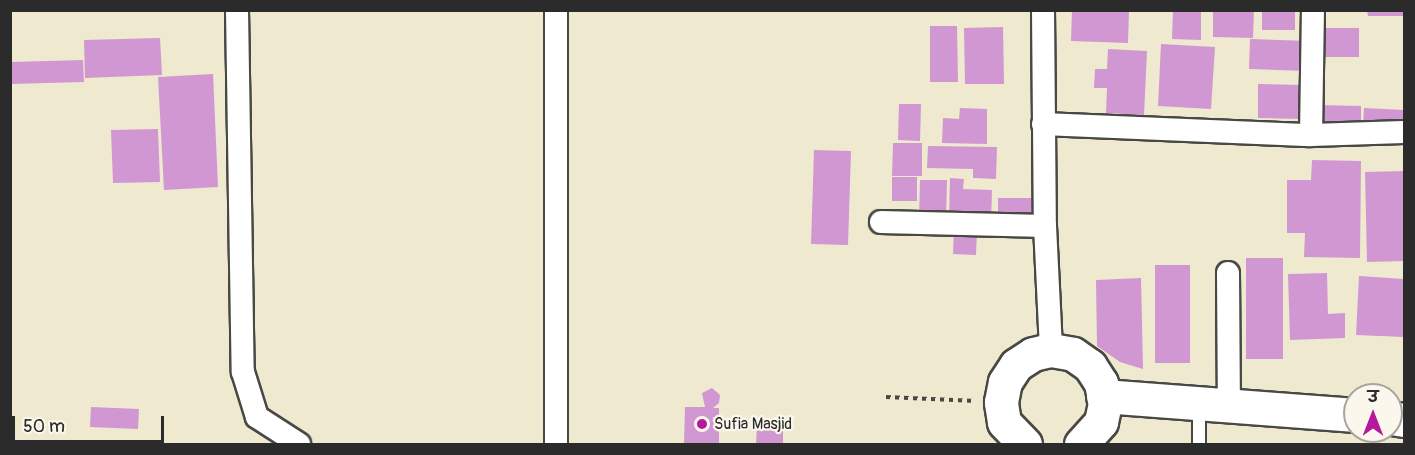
<!DOCTYPE html>
<meta charset="utf-8">
<style>
body{margin:0}
#map{position:relative;width:1415px;height:455px;overflow:hidden;background:#efe9cf;font-family:Pangolin,"Playpen Sans Deva",sans-serif}
div>[style]{position:absolute}
.building>*{inset:0;background:#d197d2}
.path>*{height:4px;margin-top:-2px;transform-origin:0;background:repeating-linear-gradient(90deg,#484844 0 4.5px,transparent 0 9px)}
.roads{filter:drop-shadow(2px 0 #484844) drop-shadow(-2px 0 #484844) drop-shadow(0 2px #484844) drop-shadow(0 -2px #484844)}
.lane>*{height:12px;margin:-6px;padding:0 6px;transform-origin:6px;border-radius:6px;background:#fff}
.street>*{height:22px;margin:-11px;padding:0 11px;transform-origin:11px;border-radius:11px;background:#fff}
.secondary>*{height:33px;margin:-16.5px;padding:0 16.5px;transform-origin:16.5px;border-radius:16.5px;background:#fff}
.dots>*{width:16px;height:16px;translate:-50% -50%;box-sizing:border-box;border:3px solid #fbf7ec;border-radius:50%}
span{translate:-50% -50%;white-space:nowrap;text-align:center;line-height:1.15;-webkit-text-stroke:4.5px #fbf7ec;paint-order:stroke}
.poi-label{font-size:16px;color:#2b2b2b}
.left{translate:0 -50%;text-align:left}
.frame{position:absolute;inset:0;border:12px solid #2b2b2b;pointer-events:none}
.north{position:absolute;left:1343px;top:383px;width:60px;height:60px;box-sizing:border-box;background:#fbf7ec;border:2px solid #a8a59f;border-radius:50%;rotate:0deg;font-size:16px;font-weight:700;line-height:24px;text-align:center;color:#2b2b2b}
.north::after{content:'';display:block;margin:auto;width:21px;height:27px;background:#b5179e;clip-path:polygon(50% 0,100% 100%,50% 72%,0 100%)}
.scale{position:absolute;left:12px;top:416px;width:152px;height:27px;box-sizing:border-box;border:3px solid #2b2b2b;border-top:0;padding-left:8px;font-size:18px;line-height:21px;white-space:nowrap;color:#2b2b2b;-webkit-text-stroke:4px #fbf7ec;paint-order:stroke}
</style>
<div id="map">
<div class="building">
<div style="clip-path:polygon(1072px 10px,1129px 10px,1128px 43px,1071px 41px)"></div>
<div style="clip-path:polygon(1173px 10px,1201px 10px,1201px 40px,1172px 39px)"></div>
<div style="clip-path:polygon(1213px 10px,1254px 10px,1253px 38px,1213px 37px)"></div>
<div style="clip-path:polygon(1262px 10px,1295px 10px,1295px 30px,1262px 30px)"></div>
<div style="clip-path:polygon(1367px 10px,1404px 10px,1404px 16px,1368px 16px)"></div>
<div style="clip-path:polygon(930px 26px,957px 26px,958px 82px,930px 82px)"></div>
<div style="clip-path:polygon(1003px 27px,1004px 84px,965px 84px,964px 28px)"></div>
<div style="clip-path:polygon(1323px 28px,1359px 28px,1359px 57px,1323px 57px)"></div>
<div style="clip-path:polygon(160px 38px,162px 75px,85px 78px,84px 40px)"></div>
<div style="clip-path:polygon(1250px 39px,1309px 41px,1307px 71px,1249px 69px)"></div>
<div style="clip-path:polygon(1161px 44px,1215px 47px,1211px 109px,1158px 106px)"></div>
<div style="clip-path:polygon(1108px 49px,1147px 51px,1144px 115px,1106px 113px,1107px 88px,1094px 88px,1095px 69px,1107px 69px)"></div>
<div style="clip-path:polygon(83px 60px,84px 82px,10px 84px,10px 62px)"></div>
<div style="clip-path:polygon(213px 74px,218px 187px,164px 190px,158px 77px)"></div>
<div style="clip-path:polygon(1258px 84px,1301px 85px,1301px 119px,1258px 118px)"></div>
<div style="clip-path:polygon(899px 104px,921px 104px,920px 141px,898px 140px)"></div>
<div style="clip-path:polygon(1317px 105px,1361px 106px,1361px 123px,1316px 121px)"></div>
<div style="clip-path:polygon(960px 108px,987px 109px,987px 144px,942px 143px,943px 118px,959px 119px)"></div>
<div style="clip-path:polygon(1364px 108px,1404px 110px,1404px 127px,1363px 125px)"></div>
<div style="clip-path:polygon(158px 129px,160px 182px,113px 183px,111px 130px)"></div>
<div style="clip-path:polygon(893px 143px,922px 143px,922px 176px,892px 176px)"></div>
<div style="clip-path:polygon(928px 146px,997px 147px,996px 179px,973px 178px,973px 169px,927px 168px)"></div>
<div style="clip-path:polygon(814px 150px,851px 151px,848px 245px,811px 244px)"></div>
<div style="clip-path:polygon(1312px 160px,1361px 161px,1360px 258px,1304px 257px,1305px 233px,1287px 233px,1287px 180px,1311px 180px)"></div>
<div style="clip-path:polygon(1404px 171px,1404px 261px,1367px 262px,1365px 172px)"></div>
<div style="clip-path:polygon(892px 177px,917px 177px,917px 201px,892px 201px)"></div>
<div style="clip-path:polygon(950px 178px,964px 179px,963px 189px,992px 190px,991px 223px,949px 221px)"></div>
<div style="clip-path:polygon(920px 180px,947px 180px,946px 221px,919px 220px)"></div>
<div style="clip-path:polygon(998px 198px,1032px 198px,1032px 223px,998px 223px)"></div>
<div style="clip-path:polygon(954px 230px,977px 230px,976px 255px,953px 254px)"></div>
<div style="clip-path:polygon(1246px 258px,1283px 258px,1283px 359px,1246px 359px)"></div>
<div style="clip-path:polygon(1155px 265px,1190px 265px,1190px 363px,1155px 363px)"></div>
<div style="clip-path:polygon(1327px 273px,1328px 314px,1345px 313px,1345px 338px,1290px 340px,1288px 274px)"></div>
<div style="clip-path:polygon(1359px 276px,1404px 279px,1404px 337px,1356px 335px)"></div>
<div style="clip-path:polygon(1141px 278px,1143px 369px,1120px 362px,1097px 346px,1096px 280px)"></div>
<div style="clip-path:polygon(712px 388px,720px 395px,719px 403px,713px 408px,719px 408px,719px 444px,684px 444px,685px 407px,705px 407px,702px 393px)"></div>
<div style="clip-path:polygon(91px 407px,139px 409px,138px 429px,90px 427px)"></div>
<div style="clip-path:polygon(757px 426px,783px 426px,783px 444px,756px 444px)"></div>
</div>
<div class="path">
<div style="left:886px;top:397px;width:90px;rotate:2.5deg"></div>
</div>
<div class="roads">
<div class="lane">
<div style="left:1199px;top:444px;width:40px;rotate:-90deg"></div>
</div>
<div class="street">
<div style="left:237px;top:10px;width:362px;rotate:89.1deg"></div>
<div style="left:243px;top:372px;width:47px;rotate:72.7deg"></div>
<div style="left:257px;top:417px;width:50px;rotate:32.7deg"></div>
<div style="left:556px;top:10px;width:434px;rotate:90deg"></div>
<div style="left:1043px;top:10px;width:216px;rotate:89.5deg"></div>
<div style="left:1045px;top:226px;width:124px;rotate:87.2deg"></div>
<div style="left:1043px;top:124px;width:268px;rotate:2.4deg"></div>
<div style="left:1311px;top:135px;width:93px;rotate:-1.8deg"></div>
<div style="left:1311px;top:135px;width:125px;rotate:-89.1deg"></div>
<div style="left:881px;top:222px;width:164px;rotate:1.4deg"></div>
<div style="left:1228px;top:273px;width:131px;rotate:89.6deg"></div>
</div>
<div class="secondary">
<div style="left:1103px;top:396px;width:253px;rotate:4.3deg"></div>
<div style="left:1391px;top:418px;width:13px;rotate:9deg"></div>
<div style="left:1025px;top:444px;width:30px;rotate:-134deg"></div>
<div style="left:1004px;top:422px;width:20px;rotate:-99deg"></div>
<div style="left:1001px;top:402px;width:20px;rotate:-79deg"></div>
<div style="left:1005px;top:382px;width:20px;rotate:-57deg"></div>
<div style="left:1016px;top:365px;width:20px;rotate:-33deg"></div>
<div style="left:1033px;top:354px;width:18px;rotate:-13deg"></div>
<div style="left:1051px;top:350px;width:22px;rotate:10deg"></div>
<div style="left:1073px;top:354px;width:21px;rotate:35deg"></div>
<div style="left:1090px;top:366px;width:20px;rotate:57deg"></div>
<div style="left:1101px;top:383px;width:20px;rotate:79deg"></div>
<div style="left:1105px;top:403px;width:19px;rotate:102deg"></div>
<div style="left:1101px;top:422px;width:30px;rotate:132deg"></div>
</div>
</div>
<div class="dots">
<div style="left:702px;top:424px;background:#b5179e"></div>
</div>
<div class="poi-label">
<span class="left" style="left:714px;top:424px">Sufia Masjid</span>
</div>
<div class="frame"></div>
<div class="north">उ</div>
<div class="scale">50 m</div>
</div>
